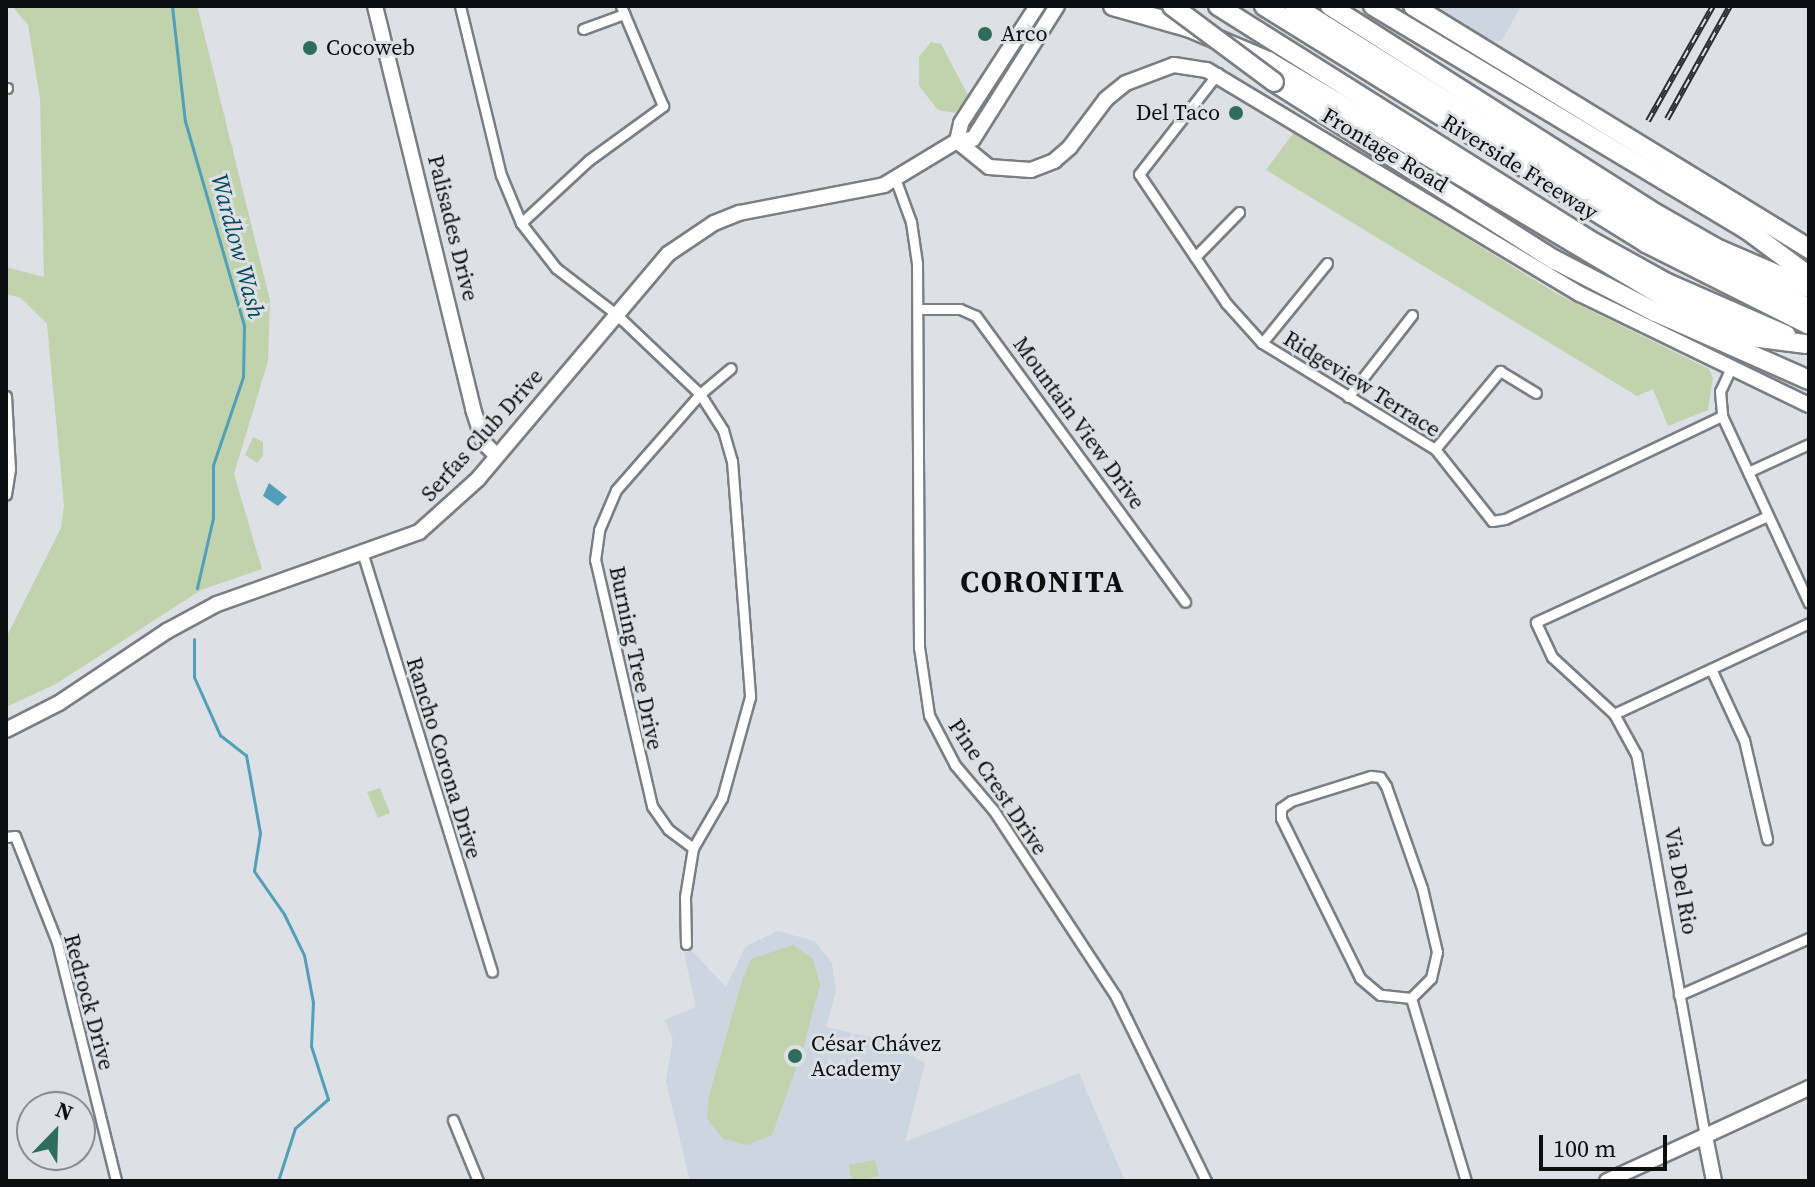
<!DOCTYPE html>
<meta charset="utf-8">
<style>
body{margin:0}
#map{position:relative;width:1815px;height:1187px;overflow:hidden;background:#dde0e5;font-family:"Source Serif 4",serif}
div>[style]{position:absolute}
.built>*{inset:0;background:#ccd5e0}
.green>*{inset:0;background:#c0d3ad}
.water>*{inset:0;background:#519fb9}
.stream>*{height:3px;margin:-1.5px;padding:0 1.5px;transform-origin:1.5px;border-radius:1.5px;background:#519fb9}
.roads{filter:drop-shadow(2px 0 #7b7e82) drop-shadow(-2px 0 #7b7e82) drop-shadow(0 2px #7b7e82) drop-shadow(0 -2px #7b7e82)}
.street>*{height:9px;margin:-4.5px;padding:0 4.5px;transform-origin:4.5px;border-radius:4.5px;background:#fff}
.secondary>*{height:14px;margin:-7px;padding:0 7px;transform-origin:7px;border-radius:7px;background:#fff}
.primary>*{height:14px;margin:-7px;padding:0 7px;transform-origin:7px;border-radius:7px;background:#fff}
.highway>*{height:18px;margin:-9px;padding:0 9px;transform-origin:9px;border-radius:9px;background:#fff}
.rail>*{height:6px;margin-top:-3px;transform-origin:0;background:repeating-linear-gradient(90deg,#dde0e5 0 9px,#2b2d2e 0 18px);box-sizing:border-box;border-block:2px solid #2b2d2e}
.bridges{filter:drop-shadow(2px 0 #7b7e82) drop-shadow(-2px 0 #7b7e82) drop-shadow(0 2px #7b7e82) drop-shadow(0 -2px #7b7e82)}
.highway-bridge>*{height:18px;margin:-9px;padding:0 9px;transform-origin:9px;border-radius:9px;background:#fff}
.dots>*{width:22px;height:22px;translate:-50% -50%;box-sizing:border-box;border:4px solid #dde0e5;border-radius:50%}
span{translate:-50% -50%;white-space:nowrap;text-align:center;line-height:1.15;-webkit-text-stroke:6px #dde0e5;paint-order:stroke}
.poi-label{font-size:22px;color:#0d0e0f}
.left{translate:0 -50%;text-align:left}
.right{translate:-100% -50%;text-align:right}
.street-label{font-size:22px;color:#0d0e0f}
.water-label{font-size:24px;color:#00495c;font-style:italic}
.district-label{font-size:30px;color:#0d0e0f;font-weight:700;letter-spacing:2px}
.frame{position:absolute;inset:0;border:8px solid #0d0e0f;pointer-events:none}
.north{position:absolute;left:16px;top:1091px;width:80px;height:80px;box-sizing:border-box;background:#dde0e5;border:2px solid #8a8c8f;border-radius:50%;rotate:23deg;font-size:22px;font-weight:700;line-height:32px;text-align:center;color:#0d0e0f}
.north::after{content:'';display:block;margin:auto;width:28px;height:36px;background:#2e6d5a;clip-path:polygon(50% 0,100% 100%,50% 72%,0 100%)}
.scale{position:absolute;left:1539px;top:1135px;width:128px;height:36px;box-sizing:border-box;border:4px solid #0d0e0f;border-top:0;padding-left:10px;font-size:24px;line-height:28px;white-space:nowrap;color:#0d0e0f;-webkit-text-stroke:6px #dde0e5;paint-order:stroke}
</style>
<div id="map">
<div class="built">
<div style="clip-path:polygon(1429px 6px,1521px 6px,1502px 40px,1490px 43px)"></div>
<div style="clip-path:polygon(778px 931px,814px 941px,832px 963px,836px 991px,826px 1027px,886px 1041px,925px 1063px,905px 1142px,1079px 1073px,1125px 1181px,690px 1181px,666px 1081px,673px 1039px,664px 1020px,696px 1007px,684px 953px,691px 950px,726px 987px,745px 947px)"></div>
</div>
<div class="green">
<div style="clip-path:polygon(12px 6px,197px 6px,270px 300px,268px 361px,234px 474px,262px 569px,201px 590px,56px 684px,6px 707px,6px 638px,61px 528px,64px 506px,47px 324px,21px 298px,6px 294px,6px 267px,44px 277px,40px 99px,28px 25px)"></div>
<div style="clip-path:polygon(931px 42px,941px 44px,969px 97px,955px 113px,938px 110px,919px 86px,919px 57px)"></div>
<div style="clip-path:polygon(1294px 132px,1559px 295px,1709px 369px,1713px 378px,1708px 410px,1668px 426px,1653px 389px,1637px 396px,1266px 170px)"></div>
<div style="clip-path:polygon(253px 437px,263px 442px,263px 456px,257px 463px,245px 455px)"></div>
<div style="clip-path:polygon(380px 788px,390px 813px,378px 818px,367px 792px)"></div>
<div style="clip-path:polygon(793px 945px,813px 959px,820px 985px,803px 1049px,772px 1135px,747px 1145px,723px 1139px,707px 1118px,709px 1096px,742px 981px,751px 959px)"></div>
<div style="clip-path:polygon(875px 1160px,879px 1176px,852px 1181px,849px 1165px)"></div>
</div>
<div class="water">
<div style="clip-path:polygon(269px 483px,287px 497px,278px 506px,263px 496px)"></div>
</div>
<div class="stream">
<div style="left:172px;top:6px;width:116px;rotate:83.6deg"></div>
<div style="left:185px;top:121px;width:213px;rotate:73.9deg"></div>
<div style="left:244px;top:326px;width:51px;rotate:91.1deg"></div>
<div style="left:243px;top:377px;width:93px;rotate:108.8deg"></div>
<div style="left:213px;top:465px;width:53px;rotate:90deg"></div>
<div style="left:213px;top:518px;width:72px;rotate:102.9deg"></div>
<div style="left:194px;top:639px;width:38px;rotate:90deg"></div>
<div style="left:194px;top:677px;width:64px;rotate:65.9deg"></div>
<div style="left:220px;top:735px;width:33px;rotate:38deg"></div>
<div style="left:246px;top:755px;width:79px;rotate:79.8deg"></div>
<div style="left:260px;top:833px;width:38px;rotate:99deg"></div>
<div style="left:254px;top:871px;width:52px;rotate:55.1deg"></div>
<div style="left:284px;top:914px;width:46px;rotate:64deg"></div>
<div style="left:304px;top:955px;width:48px;rotate:79.2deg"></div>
<div style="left:313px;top:1002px;width:44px;rotate:92.6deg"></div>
<div style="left:311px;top:1046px;width:56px;rotate:72.2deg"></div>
<div style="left:328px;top:1099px;width:44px;rotate:138.7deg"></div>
<div style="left:295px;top:1128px;width:56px;rotate:107.8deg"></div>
</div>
<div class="roads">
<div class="street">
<div style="left:460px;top:6px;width:174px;rotate:76.4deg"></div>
<div style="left:501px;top:175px;width:52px;rotate:67.4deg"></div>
<div style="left:521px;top:223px;width:57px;rotate:52.1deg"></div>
<div style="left:556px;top:268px;width:76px;rotate:37.5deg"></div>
<div style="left:616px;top:314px;width:116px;rotate:43.6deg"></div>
<div style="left:700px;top:394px;width:43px;rotate:57.4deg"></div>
<div style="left:723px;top:430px;width:32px;rotate:74deg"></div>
<div style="left:732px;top:461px;width:237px;rotate:85.6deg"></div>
<div style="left:750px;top:697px;width:105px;rotate:105.5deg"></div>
<div style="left:722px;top:798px;width:58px;rotate:120.1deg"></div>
<div style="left:693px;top:848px;width:50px;rotate:99.3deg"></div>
<div style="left:685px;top:897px;width:47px;rotate:88.8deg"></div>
<div style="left:583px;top:29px;width:44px;rotate:-20.1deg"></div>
<div style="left:1218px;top:73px;width:128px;rotate:128deg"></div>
<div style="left:1139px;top:174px;width:156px;rotate:56deg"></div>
<div style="left:1226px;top:303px;width:54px;rotate:48deg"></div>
<div style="left:1262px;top:343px;width:203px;rotate:31.5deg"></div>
<div style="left:1435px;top:449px;width:92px;rotate:51.6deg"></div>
<div style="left:1492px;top:521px;width:13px;rotate:-9deg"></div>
<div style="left:1505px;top:519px;width:240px;rotate:-25.4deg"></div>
<div style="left:6px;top:88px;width:1px"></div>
<div style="left:896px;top:181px;width:44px;rotate:69.9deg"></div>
<div style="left:911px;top:222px;width:41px;rotate:81.7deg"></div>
<div style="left:917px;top:263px;width:384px;rotate:89.7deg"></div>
<div style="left:919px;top:647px;width:69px;rotate:81.6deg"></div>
<div style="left:929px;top:715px;width:56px;rotate:62.5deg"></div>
<div style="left:955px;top:765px;width:60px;rotate:49.7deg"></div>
<div style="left:994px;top:811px;width:222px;rotate:56.7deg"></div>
<div style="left:1116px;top:997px;width:205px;rotate:63.9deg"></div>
<div style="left:521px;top:223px;width:93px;rotate:-42.8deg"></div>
<div style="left:589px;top:160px;width:92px;rotate:-36.1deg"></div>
<div style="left:663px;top:106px;width:108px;rotate:-112.8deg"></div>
<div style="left:1195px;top:257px;width:63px;rotate:-45.6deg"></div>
<div style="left:918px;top:309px;width:42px"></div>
<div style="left:960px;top:309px;width:17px;rotate:24deg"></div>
<div style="left:976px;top:316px;width:354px;rotate:53.8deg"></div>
<div style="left:1262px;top:343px;width:103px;rotate:-50.9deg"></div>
<div style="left:1730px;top:370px;width:23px;rotate:115deg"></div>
<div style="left:1720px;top:391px;width:25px;rotate:85deg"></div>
<div style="left:1722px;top:416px;width:206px;rotate:65.1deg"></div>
<div style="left:6px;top:396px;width:73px;rotate:86.9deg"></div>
<div style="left:10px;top:469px;width:26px;rotate:99deg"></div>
<div style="left:1348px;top:397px;width:104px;rotate:-52deg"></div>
<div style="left:1435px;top:449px;width:102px;rotate:-50.2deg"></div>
<div style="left:1500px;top:371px;width:42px;rotate:31.4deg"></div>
<div style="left:1748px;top:472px;width:67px;rotate:-24.7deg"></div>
<div style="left:363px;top:555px;width:436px;rotate:72.8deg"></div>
<div style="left:1711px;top:669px;width:78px;rotate:65.1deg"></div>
<div style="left:1744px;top:740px;width:102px;rotate:76.9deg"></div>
<div style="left:1614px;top:714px;width:215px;rotate:-25deg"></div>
<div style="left:1371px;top:776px;width:9px;rotate:6deg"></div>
<div style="left:1380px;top:777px;width:11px;rotate:56deg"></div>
<div style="left:1386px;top:786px;width:108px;rotate:70.6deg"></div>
<div style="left:1422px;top:888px;width:66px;rotate:76.8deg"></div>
<div style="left:1437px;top:952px;width:27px;rotate:103deg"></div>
<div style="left:1431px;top:978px;width:28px;rotate:135deg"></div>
<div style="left:1411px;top:998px;width:31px;rotate:-174deg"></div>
<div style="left:1380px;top:995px;width:26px;rotate:-140deg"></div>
<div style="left:1360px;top:978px;width:178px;rotate:-116.3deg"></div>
<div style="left:1281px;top:818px;width:10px;rotate:-90deg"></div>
<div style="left:1281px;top:808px;width:12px;rotate:-35deg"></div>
<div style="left:1291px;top:801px;width:84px;rotate:-17.4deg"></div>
<div style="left:6px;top:837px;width:9px;rotate:-6deg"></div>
<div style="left:15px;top:836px;width:114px;rotate:68.4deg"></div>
<div style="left:57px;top:942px;width:246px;rotate:76.1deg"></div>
<div style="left:693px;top:848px;width:31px;rotate:-143deg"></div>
<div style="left:668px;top:829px;width:28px;rotate:-125deg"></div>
<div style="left:652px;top:806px;width:253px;rotate:-103deg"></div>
<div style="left:595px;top:560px;width:30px;rotate:-82deg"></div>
<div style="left:599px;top:530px;width:43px;rotate:-67deg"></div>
<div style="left:616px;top:490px;width:128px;rotate:-48.8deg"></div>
<div style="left:700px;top:394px;width:40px;rotate:-40deg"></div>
<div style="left:1679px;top:995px;width:142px;rotate:-23.7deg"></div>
<div style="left:1411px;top:998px;width:191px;rotate:73.3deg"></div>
<div style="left:453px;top:1120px;width:66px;rotate:67.7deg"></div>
<div style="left:1705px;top:1136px;width:388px;rotate:-100.2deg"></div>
<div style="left:1636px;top:754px;width:46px;rotate:-118.8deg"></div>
<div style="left:1614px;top:714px;width:84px;rotate:-137.4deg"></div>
<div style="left:1552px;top:657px;width:38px;rotate:-115deg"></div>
<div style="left:1536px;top:622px;width:255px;rotate:-24.6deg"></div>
</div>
<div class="secondary">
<div style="left:375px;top:6px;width:415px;rotate:76.3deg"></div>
<div style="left:473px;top:409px;width:36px;rotate:72deg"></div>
<div style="left:484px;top:443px;width:18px;rotate:45deg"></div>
<div style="left:957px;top:141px;width:41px;rotate:39.1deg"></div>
<div style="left:989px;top:167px;width:42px;rotate:4.1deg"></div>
<div style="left:1031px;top:170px;width:25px;rotate:-21deg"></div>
<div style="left:1054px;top:161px;width:21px;rotate:-41deg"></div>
<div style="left:1070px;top:147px;width:60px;rotate:-53.1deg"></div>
<div style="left:1106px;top:99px;width:26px;rotate:-39deg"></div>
<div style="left:1126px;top:83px;width:51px;rotate:-20.6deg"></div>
<div style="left:1174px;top:65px;width:33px;rotate:9deg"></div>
<div style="left:1207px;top:70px;width:435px;rotate:31deg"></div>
<div style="left:1580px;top:294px;width:254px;rotate:25.9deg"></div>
<div style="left:1607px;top:1181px;width:108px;rotate:-24.7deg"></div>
</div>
<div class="primary">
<div style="left:957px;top:141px;width:18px;rotate:-77deg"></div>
<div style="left:961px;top:123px;width:140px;rotate:-57deg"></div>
<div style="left:6px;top:730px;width:59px;rotate:-27deg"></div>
<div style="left:59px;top:703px;width:130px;rotate:-33.7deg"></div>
<div style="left:167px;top:631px;width:57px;rotate:-28.4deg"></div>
<div style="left:217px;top:604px;width:214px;rotate:-19.6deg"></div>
<div style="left:419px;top:532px;width:79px;rotate:-41.9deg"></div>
<div style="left:478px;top:479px;width:294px;rotate:-49.8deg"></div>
<div style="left:668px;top:254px;width:55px;rotate:-34deg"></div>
<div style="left:714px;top:223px;width:27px;rotate:-22deg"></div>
<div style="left:739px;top:213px;width:148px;rotate:-10.9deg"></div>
<div style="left:884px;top:185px;width:85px;rotate:-31.1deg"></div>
<div style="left:957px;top:141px;width:16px;rotate:-7deg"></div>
<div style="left:973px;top:139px;width:157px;rotate:-57.7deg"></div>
<div style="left:1714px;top:1181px;width:46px;rotate:-101.3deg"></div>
<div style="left:1705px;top:1136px;width:115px;rotate:-24.8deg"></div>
</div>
<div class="highway">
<div style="left:1113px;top:6px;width:80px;rotate:15.9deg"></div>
<div style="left:1190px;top:28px;width:85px;rotate:22.9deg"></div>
<div style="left:1268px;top:61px;width:465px;rotate:30.8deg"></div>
<div style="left:1668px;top:299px;width:92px;rotate:24.3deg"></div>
<div style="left:1752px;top:337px;width:53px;rotate:7.5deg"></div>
<div style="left:1218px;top:6px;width:445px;rotate:32.2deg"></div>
<div style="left:1595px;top:243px;width:82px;rotate:29.1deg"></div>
<div style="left:1667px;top:283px;width:130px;rotate:23.6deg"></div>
<div style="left:1264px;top:6px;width:450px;rotate:31.8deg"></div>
<div style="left:1646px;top:243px;width:182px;rotate:26.7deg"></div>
<div style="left:1294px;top:6px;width:440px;rotate:32deg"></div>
<div style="left:1667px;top:239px;width:158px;rotate:25.9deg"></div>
<div style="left:1330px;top:6px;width:379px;rotate:32.5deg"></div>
<div style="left:1650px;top:210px;width:76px;rotate:29.9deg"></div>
<div style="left:1716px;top:248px;width:101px;rotate:23.3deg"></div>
<div style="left:1373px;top:6px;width:435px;rotate:30.9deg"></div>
<div style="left:1746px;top:229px;width:79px;rotate:36.7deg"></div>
<div style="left:1413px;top:6px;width:465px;rotate:31.5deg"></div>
<div style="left:1274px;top:82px;width:333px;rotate:32.4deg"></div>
<div style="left:1555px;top:260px;width:113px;rotate:27.5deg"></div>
<div style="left:1655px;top:312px;width:168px;rotate:23.8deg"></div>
</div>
</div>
<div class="rail">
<div style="left:1667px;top:119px;width:129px;rotate:-60.9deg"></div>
<div style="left:1648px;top:121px;width:132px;rotate:-60.5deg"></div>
</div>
<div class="bridges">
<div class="highway-bridge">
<div style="left:1172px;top:6px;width:127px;rotate:36.7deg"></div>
</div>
</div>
<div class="dots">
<div style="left:985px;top:34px;background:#2e6d5a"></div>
<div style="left:310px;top:48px;background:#2e6d5a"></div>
<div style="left:1236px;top:113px;background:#2e6d5a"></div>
<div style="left:795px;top:1056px;background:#2e6d5a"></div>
</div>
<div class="poi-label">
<span class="left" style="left:1001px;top:34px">Arco</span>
<span class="left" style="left:326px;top:48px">Cocoweb</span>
<span class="right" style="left:1220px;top:113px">Del Taco</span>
<span class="left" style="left:811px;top:1056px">César Chávez<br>Academy</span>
</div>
<div class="street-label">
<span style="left:1385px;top:150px;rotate:31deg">Frontage Road</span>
<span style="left:1520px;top:167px;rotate:32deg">Riverside Freeway</span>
<span style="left:453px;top:228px;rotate:76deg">Palisades Drive</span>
<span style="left:1362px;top:384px;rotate:32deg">Ridgeview Terrace</span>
<span style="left:1079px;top:423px;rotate:54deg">Mountain View Drive</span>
<span style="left:482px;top:435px;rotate:-48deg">Serfas Club Drive</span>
<span style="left:636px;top:658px;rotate:78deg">Burning Tree Drive</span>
<span style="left:444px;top:758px;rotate:73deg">Rancho Corona Drive</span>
<span style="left:998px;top:787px;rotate:56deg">Pine Crest Drive</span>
<span style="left:1681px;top:881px;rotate:80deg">Via Del Rio</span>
<span style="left:89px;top:1002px;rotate:75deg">Redrock Drive</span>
</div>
<div class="water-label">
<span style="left:238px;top:246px;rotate:75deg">Wardlow Wash</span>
</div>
<div class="district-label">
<span style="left:1043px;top:582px">CORONITA</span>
</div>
<div class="frame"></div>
<div class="north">N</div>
<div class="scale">100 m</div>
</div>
